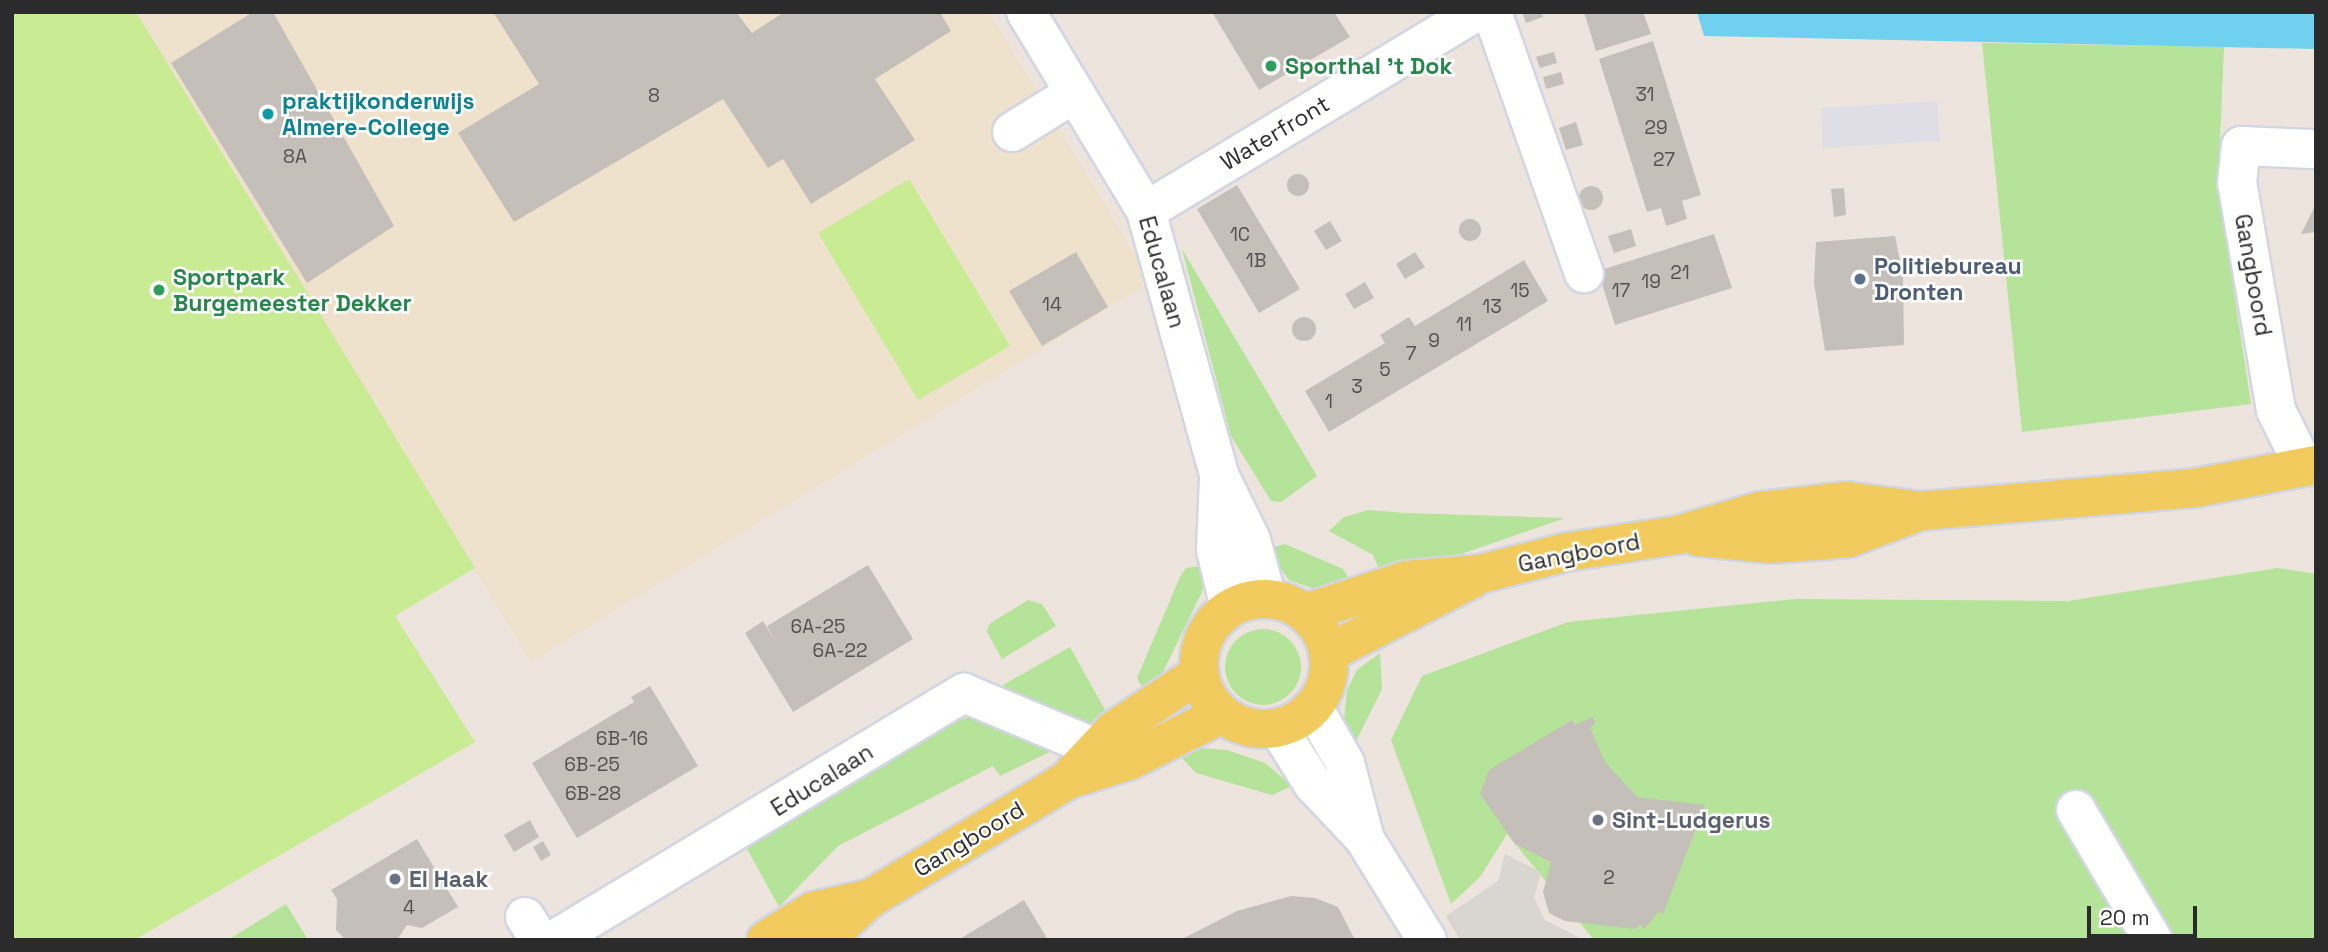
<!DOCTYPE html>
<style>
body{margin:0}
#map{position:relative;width:2328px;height:952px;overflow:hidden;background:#ede5dd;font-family:"Space Grotesk",sans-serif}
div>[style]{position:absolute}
.industrial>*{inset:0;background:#dfdde5}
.education>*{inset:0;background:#eee2cc}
.green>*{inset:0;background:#b4e399}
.round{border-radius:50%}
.pitch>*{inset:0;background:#c8eb94}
.plaza>*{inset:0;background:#d9d5d0}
.water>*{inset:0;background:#6fd0ef}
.building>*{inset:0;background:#c5bfb9}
.roads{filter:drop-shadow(2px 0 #d2d6e3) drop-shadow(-2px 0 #d2d6e3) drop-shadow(0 2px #d2d6e3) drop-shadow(0 -2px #d2d6e3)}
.minor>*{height:38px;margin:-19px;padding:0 19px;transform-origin:19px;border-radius:19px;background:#fff}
.major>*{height:38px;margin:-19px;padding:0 19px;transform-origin:19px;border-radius:19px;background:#f1cb5d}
.major>.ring{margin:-19px;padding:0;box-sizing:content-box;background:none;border:38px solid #f1cb5d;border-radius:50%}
.dots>*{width:19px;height:19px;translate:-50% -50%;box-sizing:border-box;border:4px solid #fff;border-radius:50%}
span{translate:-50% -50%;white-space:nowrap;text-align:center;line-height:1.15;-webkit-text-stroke:5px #fff;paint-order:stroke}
.number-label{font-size:19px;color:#52504e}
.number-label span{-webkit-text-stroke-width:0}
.leisure-label{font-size:23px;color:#27864d;font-weight:700}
.left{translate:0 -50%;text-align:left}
.culture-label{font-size:23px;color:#0d838f;font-weight:700}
.street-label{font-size:23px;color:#2b2b2b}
.service-label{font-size:23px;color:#4e5e75;font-weight:700}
.worship-label{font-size:23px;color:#5b616d;font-weight:700}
.frame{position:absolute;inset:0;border:14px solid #2b2b2b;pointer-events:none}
.scale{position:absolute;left:2087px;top:906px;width:110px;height:32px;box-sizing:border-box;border:4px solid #2b2b2b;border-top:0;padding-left:9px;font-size:21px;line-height:24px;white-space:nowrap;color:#2b2b2b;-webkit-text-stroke:5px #fff;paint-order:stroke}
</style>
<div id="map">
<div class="industrial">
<div style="clip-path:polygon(1937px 101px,1940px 141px,1823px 148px,1821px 108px)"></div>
</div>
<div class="education">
<div style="clip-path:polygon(136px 12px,989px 12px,1137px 258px,1143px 287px,531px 662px)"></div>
</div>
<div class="green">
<div style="clip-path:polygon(1982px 43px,2224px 47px,2218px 187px,2251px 404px,2022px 432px)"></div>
<div style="clip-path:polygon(1182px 249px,1317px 476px,1281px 502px,1271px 501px,1231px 436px)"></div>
<div style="clip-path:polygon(1369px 510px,1406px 513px,1565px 518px,1447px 559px,1381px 574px,1373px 555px,1329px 531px,1344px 517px)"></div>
<div style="clip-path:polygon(1285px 544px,1343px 569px,1353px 585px,1323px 592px,1289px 580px,1266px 549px)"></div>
<div style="clip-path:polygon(1206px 565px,1202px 592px,1160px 678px,1145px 693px,1137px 678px,1180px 577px,1186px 568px)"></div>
<div style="clip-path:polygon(2278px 568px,2316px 574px,2316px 940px,1594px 940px,1507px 834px,1480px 877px,1451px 904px,1391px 740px,1422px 676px,1568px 622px,1796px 599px,2068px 601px)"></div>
<div style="clip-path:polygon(1028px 600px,1042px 604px,1056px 626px,1002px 659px,987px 632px,989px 624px)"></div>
<div class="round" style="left:1225px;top:629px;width:76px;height:76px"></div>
<div style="clip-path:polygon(1070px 647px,1110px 719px,1097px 729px,1014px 702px,1003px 685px)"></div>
<div style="clip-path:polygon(1380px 653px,1382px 689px,1351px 751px,1343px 729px,1347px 690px,1357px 670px)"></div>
<div style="clip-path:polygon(975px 716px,1064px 745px,1000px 776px,993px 766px,838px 846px,779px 907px,746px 847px,950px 722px)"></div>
<div style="clip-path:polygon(1199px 748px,1227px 750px,1265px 763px,1292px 786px,1272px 795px,1196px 773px,1180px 756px)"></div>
<div style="clip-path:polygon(286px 904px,308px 940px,228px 940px)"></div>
</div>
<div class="pitch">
<div style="clip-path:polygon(12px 12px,136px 12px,475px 568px,395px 616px,475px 742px,134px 940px,12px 940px)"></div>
<div style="clip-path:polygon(909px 179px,1010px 346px,918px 400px,818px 233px)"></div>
</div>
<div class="plaza">
<div style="clip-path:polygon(1505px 854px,1541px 872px,1534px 898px,1545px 920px,1584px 940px,1460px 940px,1446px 916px,1498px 881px)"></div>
</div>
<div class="water">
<div style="clip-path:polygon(1697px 12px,2316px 12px,2316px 49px,1704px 36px)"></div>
</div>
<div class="building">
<div style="clip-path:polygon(253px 12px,273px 12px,394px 226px,307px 283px,171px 63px)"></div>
<div style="clip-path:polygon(493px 12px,736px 12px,752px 33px,784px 12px,940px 12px,951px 31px,875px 79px,915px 140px,811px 204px,783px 159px,768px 168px,723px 99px,514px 222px,458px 133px,539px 84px)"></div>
<div style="clip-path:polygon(1212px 12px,1334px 12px,1350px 37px,1259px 90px)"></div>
<div style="clip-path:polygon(1522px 12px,1541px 12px,1543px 17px,1526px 23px)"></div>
<div style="clip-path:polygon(1584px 12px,1643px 12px,1651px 34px,1596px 51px)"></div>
<div style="clip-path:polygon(1653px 41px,1701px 195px,1682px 201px,1687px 219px,1666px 226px,1661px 208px,1647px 212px,1599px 59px)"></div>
<div style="clip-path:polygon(1554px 52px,1557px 63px,1540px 68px,1536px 57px)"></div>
<div style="clip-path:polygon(1561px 72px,1564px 84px,1546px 89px,1543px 77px)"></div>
<div style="clip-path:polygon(1576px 122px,1583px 145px,1566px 150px,1559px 128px)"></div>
<div class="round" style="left:1287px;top:174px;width:22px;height:22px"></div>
<div style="clip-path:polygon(1237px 185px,1300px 289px,1259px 313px,1197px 209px)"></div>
<div class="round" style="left:1579px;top:186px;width:24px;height:24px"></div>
<div style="clip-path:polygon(1844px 188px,1846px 215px,1834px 217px,1831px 189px)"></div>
<div style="clip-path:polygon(2316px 204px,2316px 232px,2301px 234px)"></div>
<div class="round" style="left:1459px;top:219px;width:22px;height:22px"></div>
<div style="clip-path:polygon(1330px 221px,1342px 241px,1326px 250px,1314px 231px)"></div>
<div style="clip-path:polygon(1631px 229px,1636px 246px,1614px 253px,1608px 236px)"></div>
<div style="clip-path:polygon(1714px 234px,1732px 288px,1615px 325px,1598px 271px)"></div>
<div style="clip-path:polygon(1895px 236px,1903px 277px,1904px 345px,1825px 351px,1814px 283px,1816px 242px)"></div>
<div style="clip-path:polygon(1076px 252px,1108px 307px,1042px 346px,1009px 291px)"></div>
<div style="clip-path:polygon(1415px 252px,1425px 267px,1405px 279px,1396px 264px)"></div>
<div style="clip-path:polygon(1524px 260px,1548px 301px,1329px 432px,1305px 391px,1385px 343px,1380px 335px,1409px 317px,1415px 326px)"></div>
<div style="clip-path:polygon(1365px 282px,1374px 298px,1354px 309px,1345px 294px)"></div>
<div class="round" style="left:1292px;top:317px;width:24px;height:24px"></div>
<div style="clip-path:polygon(868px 565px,913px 639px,793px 712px,745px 633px,763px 621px,776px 643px,767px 626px)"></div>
<div style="clip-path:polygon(650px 686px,698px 766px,577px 838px,532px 763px,634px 702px,631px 697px)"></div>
<div style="clip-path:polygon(1592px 717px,1596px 722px,1590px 728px,1605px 762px,1637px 797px,1705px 805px,1663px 914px,1658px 912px,1644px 929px,1641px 924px,1635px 929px,1565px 921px,1549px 913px,1543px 892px,1551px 862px,1515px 844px,1480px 794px,1489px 770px,1572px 720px,1575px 725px)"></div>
<div style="clip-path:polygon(530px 820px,539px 837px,514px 852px,504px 835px)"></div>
<div style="clip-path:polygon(417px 839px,458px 907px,422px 928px,407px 925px,397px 940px,346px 940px,336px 930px,337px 899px,331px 890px)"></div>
<div style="clip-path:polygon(543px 841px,551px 855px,541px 861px,533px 847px)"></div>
<div style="clip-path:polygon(1291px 896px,1315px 898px,1338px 907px,1355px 940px,1180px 940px,1237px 911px)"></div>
<div style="clip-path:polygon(1024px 900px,1048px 940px,958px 940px)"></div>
</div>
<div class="roads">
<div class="minor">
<div style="left:1026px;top:12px;width:232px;rotate:58.9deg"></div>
<div style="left:1146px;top:211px;width:274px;rotate:74.5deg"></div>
<div style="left:1219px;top:475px;width:72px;rotate:63.8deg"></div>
<div style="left:1251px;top:540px;width:61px;rotate:74.8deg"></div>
<div style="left:1492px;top:12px;width:277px;rotate:70.6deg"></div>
<div style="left:1012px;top:132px;width:74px;rotate:-31.8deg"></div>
<div style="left:1146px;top:211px;width:385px;rotate:-31.1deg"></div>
<div style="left:2304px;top:467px;width:64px;rotate:-116.2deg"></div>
<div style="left:2276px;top:410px;width:230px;rotate:-99.7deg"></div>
<div style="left:2237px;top:183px;width:37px;rotate:-84deg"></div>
<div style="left:2241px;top:146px;width:71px;rotate:2.4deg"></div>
<div style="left:1219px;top:477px;width:73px;rotate:92.4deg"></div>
<div style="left:1216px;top:550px;width:60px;rotate:76.4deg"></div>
<div style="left:1313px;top:707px;width:64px;rotate:60.3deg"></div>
<div style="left:1345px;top:763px;width:75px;rotate:75.4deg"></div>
<div style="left:1278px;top:728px;width:66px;rotate:58deg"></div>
<div style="left:1313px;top:784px;width:74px;rotate:46.6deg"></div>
<div style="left:1364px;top:838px;width:120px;rotate:58.3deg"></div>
<div style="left:2076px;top:810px;width:151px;rotate:59.4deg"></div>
<div style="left:525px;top:917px;width:27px;rotate:57deg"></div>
<div style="left:554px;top:940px;width:479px;rotate:-31.1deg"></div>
<div style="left:964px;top:693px;width:145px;rotate:22.7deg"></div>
</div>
<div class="major">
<div style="left:1698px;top:537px;width:71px;rotate:5.6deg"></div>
<div style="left:1769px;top:544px;width:47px;rotate:-3.7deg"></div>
<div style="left:1816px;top:541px;width:33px;rotate:-5deg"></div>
<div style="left:1849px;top:538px;width:72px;rotate:-20.5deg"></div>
<div class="ring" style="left:1199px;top:599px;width:92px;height:92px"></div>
<div style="left:1305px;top:613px;width:107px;rotate:-17.9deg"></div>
<div style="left:1407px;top:580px;width:73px;rotate:-4.7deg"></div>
<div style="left:1480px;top:574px;width:90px;rotate:-14.2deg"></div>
<div style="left:1567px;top:552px;width:112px;rotate:-8.7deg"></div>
<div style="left:1678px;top:535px;width:84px;rotate:-16.5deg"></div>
<div style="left:1759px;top:511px;width:88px;rotate:-6.6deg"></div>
<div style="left:1846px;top:501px;width:76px;rotate:7.6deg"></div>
<div style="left:1921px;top:511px;width:275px;rotate:-4.8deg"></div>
<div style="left:2195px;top:488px;width:123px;rotate:-10.8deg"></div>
<div style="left:1328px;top:653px;width:162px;rotate:-27.2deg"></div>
<div style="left:1070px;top:777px;width:64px;rotate:-46.9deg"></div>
<div style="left:1114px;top:730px;width:102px;rotate:-33.4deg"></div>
<div style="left:766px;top:940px;width:55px;rotate:-31.7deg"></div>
<div style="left:813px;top:911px;width:55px;rotate:-12.5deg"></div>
<div style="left:825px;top:940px;width:60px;rotate:-43deg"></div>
<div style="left:869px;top:899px;width:232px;rotate:-30.9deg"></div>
<div style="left:1068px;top:780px;width:66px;rotate:-17.6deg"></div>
<div style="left:1131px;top:760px;width:102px;rotate:-26.8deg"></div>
</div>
</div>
<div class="dots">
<div style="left:1271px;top:66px;background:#2e9e5b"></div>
<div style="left:268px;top:114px;background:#0f9aa8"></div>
<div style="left:1860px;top:279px;background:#5c6f8a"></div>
<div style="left:159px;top:290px;background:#2e9e5b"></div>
<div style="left:1598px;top:820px;background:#6b7280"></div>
<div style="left:395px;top:879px;background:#6b7280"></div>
</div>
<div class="number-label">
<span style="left:1645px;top:95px">31</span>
<span style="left:654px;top:96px">8</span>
<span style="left:1656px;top:128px">29</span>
<span style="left:295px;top:157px">8A</span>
<span style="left:1664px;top:160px">27</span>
<span style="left:1240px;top:235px">1C</span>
<span style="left:1256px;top:261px">1B</span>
<span style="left:1680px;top:273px">21</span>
<span style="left:1651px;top:282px">19</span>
<span style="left:1520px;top:291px">15</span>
<span style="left:1621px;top:291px">17</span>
<span style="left:1052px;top:305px">14</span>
<span style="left:1492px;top:307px">13</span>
<span style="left:1464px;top:325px">11</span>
<span style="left:1434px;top:341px">9</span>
<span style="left:1411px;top:354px">7</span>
<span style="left:1385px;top:370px">5</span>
<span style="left:1357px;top:387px">3</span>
<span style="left:1329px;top:402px">1</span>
<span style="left:818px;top:627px">6A-25</span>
<span style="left:840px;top:651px">6A-22</span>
<span style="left:622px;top:739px">6B-16</span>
<span style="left:592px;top:765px">6B-25</span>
<span style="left:593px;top:794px">6B-28</span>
<span style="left:1609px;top:878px">2</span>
<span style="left:409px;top:908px">4</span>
</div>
<div class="leisure-label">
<span class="left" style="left:1285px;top:66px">Sporthal 't Dok</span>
<span class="left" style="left:173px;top:290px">Sportpark<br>Burgemeester Dekker</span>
</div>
<div class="culture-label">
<span class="left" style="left:282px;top:114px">praktijkonderwijs<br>Almere-College</span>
</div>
<div class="street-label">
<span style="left:1275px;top:133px;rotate:-31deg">Waterfront</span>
<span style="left:1162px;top:272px;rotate:74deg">Educalaan</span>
<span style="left:2253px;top:275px;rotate:80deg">Gangboord</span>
<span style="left:1579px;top:553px;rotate:-11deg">Gangboord</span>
<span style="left:822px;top:780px;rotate:-32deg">Educalaan</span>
<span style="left:969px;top:839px;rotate:-31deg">Gangboord</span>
</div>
<div class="service-label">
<span class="left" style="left:1874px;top:279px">Politiebureau<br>Dronten</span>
</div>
<div class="worship-label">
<span class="left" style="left:1612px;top:820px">Sint-Ludgerus</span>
<span class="left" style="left:409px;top:879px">El Haak</span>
</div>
<div class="frame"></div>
<div class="scale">20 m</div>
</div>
